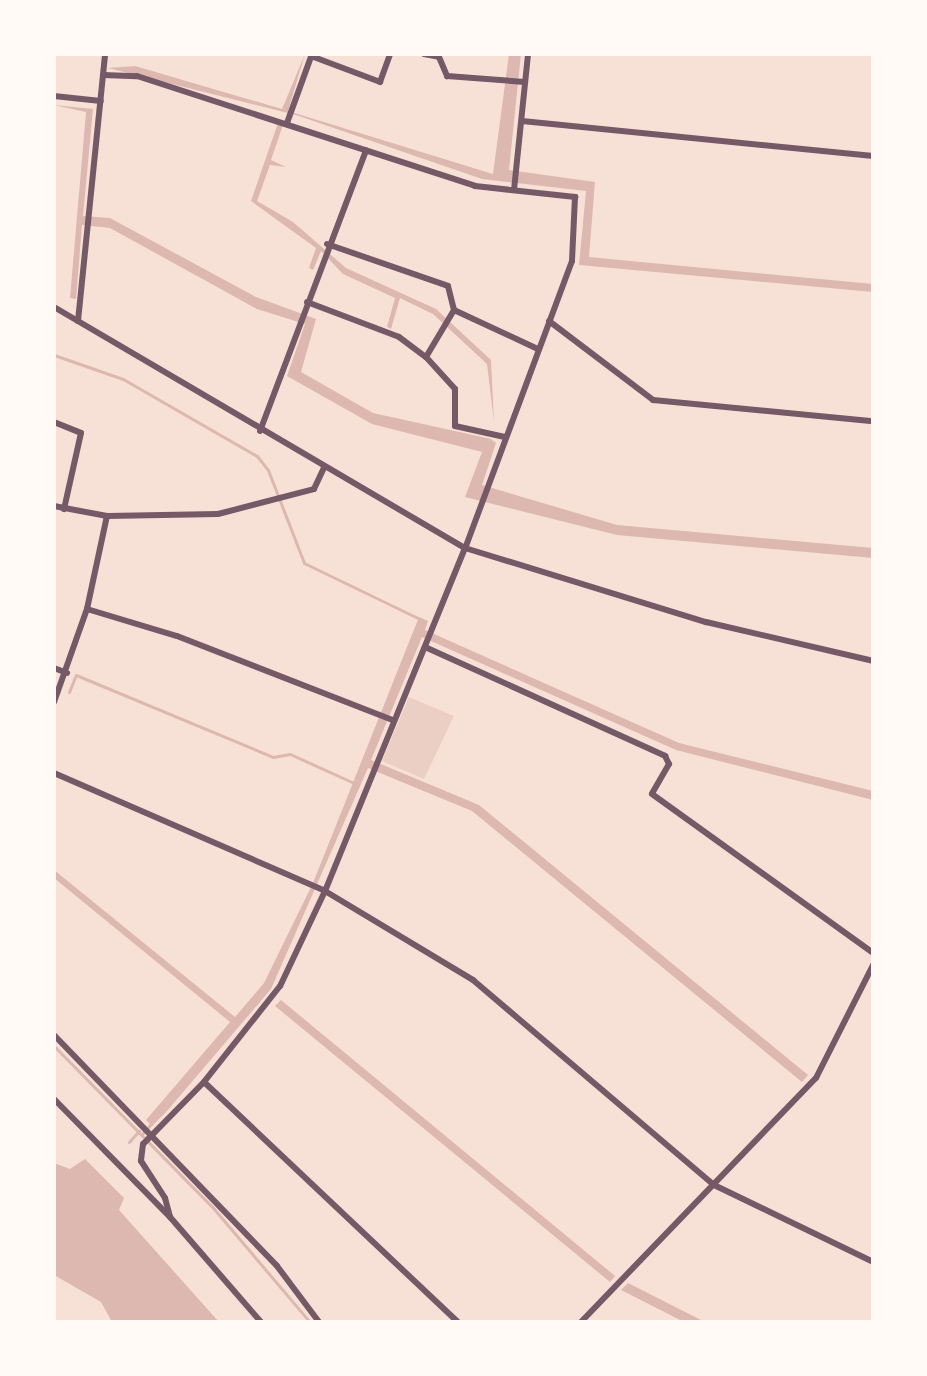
<!DOCTYPE html>
<style>
body{margin:0}
#map{position:relative;width:927px;height:1376px;overflow:hidden;background:#f7e1d7;font-family:"Varela Round",sans-serif}
div>[style]{position:absolute}
.green>*{inset:0;background:#ebcfc5}
.water>*{inset:0;background:#dcb8b0}
.stream>*{height:3px;margin:-1.5px;padding:0 1.5px;transform-origin:1.5px;border-radius:1.5px;background:#dcb8b0}
.minor>*{height:6px;margin:-3px;padding:0 3px;transform-origin:3px;border-radius:3px;background:#755966}
span{translate:-50% -50%;white-space:nowrap;text-align:center;line-height:1.15;-webkit-text-stroke:6px #fffaf5;paint-order:stroke}
.frame{position:absolute;inset:0;border:56px solid #fffaf5;pointer-events:none}
</style>
<div id="map">
<div class="green">
<div style="clip-path:polygon(409px 697px,454px 716px,424px 779px,382px 761px)"></div>
</div>
<div class="water">
<div style="clip-path:polygon(305px 54px,288px 111px,493px 174px,509px 54px,521px 54px,509px 170px,595px 182px,589px 257px,873px 284px,873px 292px,579px 265px,586px 191px,482px 179px,296px 115px,108px 68px,135px 66px,282px 109px)"></div>
<div style="clip-path:polygon(54px 105px,93px 109px,83px 216px,110px 218px,256px 297px,316px 319px,301px 372px,373px 413px,491px 439px,496px 443px,482px 485px,617px 525px,873px 548px,873px 558px,617px 535px,465px 497px,482px 452px,372px 424px,287px 376px,305px 324px,257px 309px,110px 228px,82px 225px,76px 299px,70px 298px,86px 112px)"></div>
<div style="clip-path:polygon(278px 123px,283px 125px,271px 160px,286px 167px,270px 165px,257px 201px,293px 222px,346px 268px,436px 309px,491px 360px,494px 422px,487px 364px,433px 314px,400px 298px,391px 329px,387px 327px,395px 298px,343px 274px,321px 251px,313px 270px,309px 268px,316px 248px,251px 201px)"></div>
<div style="clip-path:polygon(419px 617px,428px 621px,425px 630px,679px 743px,873px 791px,873px 800px,676px 750px,422px 637px,371px 760px,479px 805px,808px 1075px,802px 1082px,472px 811px,368px 768px,271px 989px,167px 1111px,152px 1126px,146px 1120px,230px 1022px,54px 878px,54px 870px,235px 1017px,264px 983px,313px 883px)"></div>
<div style="clip-path:polygon(281px 1000px,615px 1276px,610px 1282px,275px 1006px)"></div>
<div style="clip-path:polygon(85px 1159px,124px 1198px,119px 1210px,219px 1322px,112px 1322px,101px 1302px,54px 1275px,54px 1163px,70px 1169px)"></div>
<div style="clip-path:polygon(628px 1283px,705px 1322px,684px 1322px,621px 1290px)"></div>
</div>
<div class="stream">
<div style="left:54px;top:355px;width:73px;rotate:19.2deg"></div>
<div style="left:123px;top:379px;width:155px;rotate:29.9deg"></div>
<div style="left:257px;top:456px;width:18px;rotate:52deg"></div>
<div style="left:268px;top:470px;width:100px;rotate:68.8deg"></div>
<div style="left:304px;top:563px;width:131px;rotate:25.8deg"></div>
<div style="left:69px;top:692px;width:18px;rotate:-68deg"></div>
<div style="left:76px;top:675px;width:213px;rotate:22.6deg"></div>
<div style="left:273px;top:757px;width:17px;rotate:-10deg"></div>
<div style="left:290px;top:754px;width:72px;rotate:24.4deg"></div>
<div style="left:54px;top:1046px;width:228px;rotate:45.5deg"></div>
<div style="left:214px;top:1209px;width:148px;rotate:49.7deg"></div>
<div style="left:142px;top:1134px;width:13px;rotate:-48deg"></div>
<div style="left:129px;top:1142px;width:15px;rotate:-48deg"></div>
</div>
<div class="minor">
<div style="left:424px;top:54px;width:15px;rotate:11deg"></div>
<div style="left:439px;top:57px;width:21px;rotate:67deg"></div>
<div style="left:447px;top:76px;width:78px;rotate:4.4deg"></div>
<div style="left:311px;top:56px;width:74px;rotate:20.6deg"></div>
<div style="left:380px;top:82px;width:30px;rotate:-70deg"></div>
<div style="left:103px;top:75px;width:34px;rotate:2deg"></div>
<div style="left:137px;top:76px;width:355px;rotate:18deg"></div>
<div style="left:475px;top:186px;width:101px;rotate:6.3deg"></div>
<div style="left:575px;top:197px;width:64px;rotate:92.7deg"></div>
<div style="left:572px;top:261px;width:306px;rotate:110.4deg"></div>
<div style="left:465px;top:548px;width:370px;rotate:112.2deg"></div>
<div style="left:325px;top:891px;width:105px;rotate:115.3deg"></div>
<div style="left:280px;top:986px;width:122px;rotate:128.4deg"></div>
<div style="left:204px;top:1082px;width:87px;rotate:134.5deg"></div>
<div style="left:143px;top:1144px;width:17px;rotate:97deg"></div>
<div style="left:141px;top:1161px;width:44px;rotate:57deg"></div>
<div style="left:165px;top:1198px;width:20px;rotate:75deg"></div>
<div style="left:54px;top:96px;width:47px;rotate:6.1deg"></div>
<div style="left:522px;top:121px;width:353px;rotate:5.7deg"></div>
<div style="left:287px;top:123px;width:73px;rotate:-70.1deg"></div>
<div style="left:514px;top:190px;width:137px;rotate:-84.1deg"></div>
<div style="left:327px;top:244px;width:128px;rotate:19.1deg"></div>
<div style="left:448px;top:286px;width:25px;rotate:76deg"></div>
<div style="left:454px;top:310px;width:93px;rotate:24.9deg"></div>
<div style="left:307px;top:302px;width:98px;rotate:20.8deg"></div>
<div style="left:399px;top:337px;width:34px;rotate:37deg"></div>
<div style="left:426px;top:357px;width:43px;rotate:47.8deg"></div>
<div style="left:455px;top:389px;width:37px;rotate:90deg"></div>
<div style="left:455px;top:426px;width:51px;rotate:12.4deg"></div>
<div style="left:54px;top:307px;width:476px;rotate:30.4deg"></div>
<div style="left:465px;top:548px;width:252px;rotate:17.1deg"></div>
<div style="left:706px;top:622px;width:171px;rotate:13.1deg"></div>
<div style="left:78px;top:321px;width:268px;rotate:-84.2deg"></div>
<div style="left:549px;top:321px;width:131px;rotate:37.2deg"></div>
<div style="left:653px;top:400px;width:221px;rotate:5.5deg"></div>
<div style="left:426px;top:357px;width:55px;rotate:-59.2deg"></div>
<div style="left:54px;top:422px;width:29px;rotate:22deg"></div>
<div style="left:81px;top:433px;width:78px;rotate:102.6deg"></div>
<div style="left:260px;top:431px;width:300px;rotate:-69.3deg"></div>
<div style="left:54px;top:506px;width:54px;rotate:10.7deg"></div>
<div style="left:107px;top:516px;width:111px;rotate:-1deg"></div>
<div style="left:218px;top:514px;width:99px;rotate:-14.6deg"></div>
<div style="left:314px;top:489px;width:23px;rotate:-65deg"></div>
<div style="left:87px;top:609px;width:94px;rotate:16.7deg"></div>
<div style="left:177px;top:636px;width:232px;rotate:21.3deg"></div>
<div style="left:425px;top:647px;width:264px;rotate:24.4deg"></div>
<div style="left:665px;top:756px;width:9px;rotate:63deg"></div>
<div style="left:669px;top:764px;width:34px;rotate:120deg"></div>
<div style="left:652px;top:794px;width:272px;rotate:35.7deg"></div>
<div style="left:54px;top:668px;width:14px;rotate:21deg"></div>
<div style="left:54px;top:702px;width:99px;rotate:-70.5deg"></div>
<div style="left:87px;top:609px;width:95px;rotate:-77.9deg"></div>
<div style="left:54px;top:773px;width:296px;rotate:23.5deg"></div>
<div style="left:325px;top:891px;width:173px;rotate:31deg"></div>
<div style="left:473px;top:980px;width:316px;rotate:40.4deg"></div>
<div style="left:714px;top:1185px;width:177px;rotate:25.8deg"></div>
<div style="left:54px;top:1035px;width:321px;rotate:46deg"></div>
<div style="left:277px;top:1266px;width:70px;rotate:53.1deg"></div>
<div style="left:204px;top:1082px;width:349px;rotate:43.4deg"></div>
<div style="left:54px;top:1099px;width:165px;rotate:45.5deg"></div>
<div style="left:170px;top:1217px;width:139px;rotate:49.1deg"></div>
<div style="left:581px;top:1322px;width:339px;rotate:-46.1deg"></div>
<div style="left:816px;top:1078px;width:127px;rotate:-63.2deg"></div>
</div>
<div class="frame"></div>
</div>
